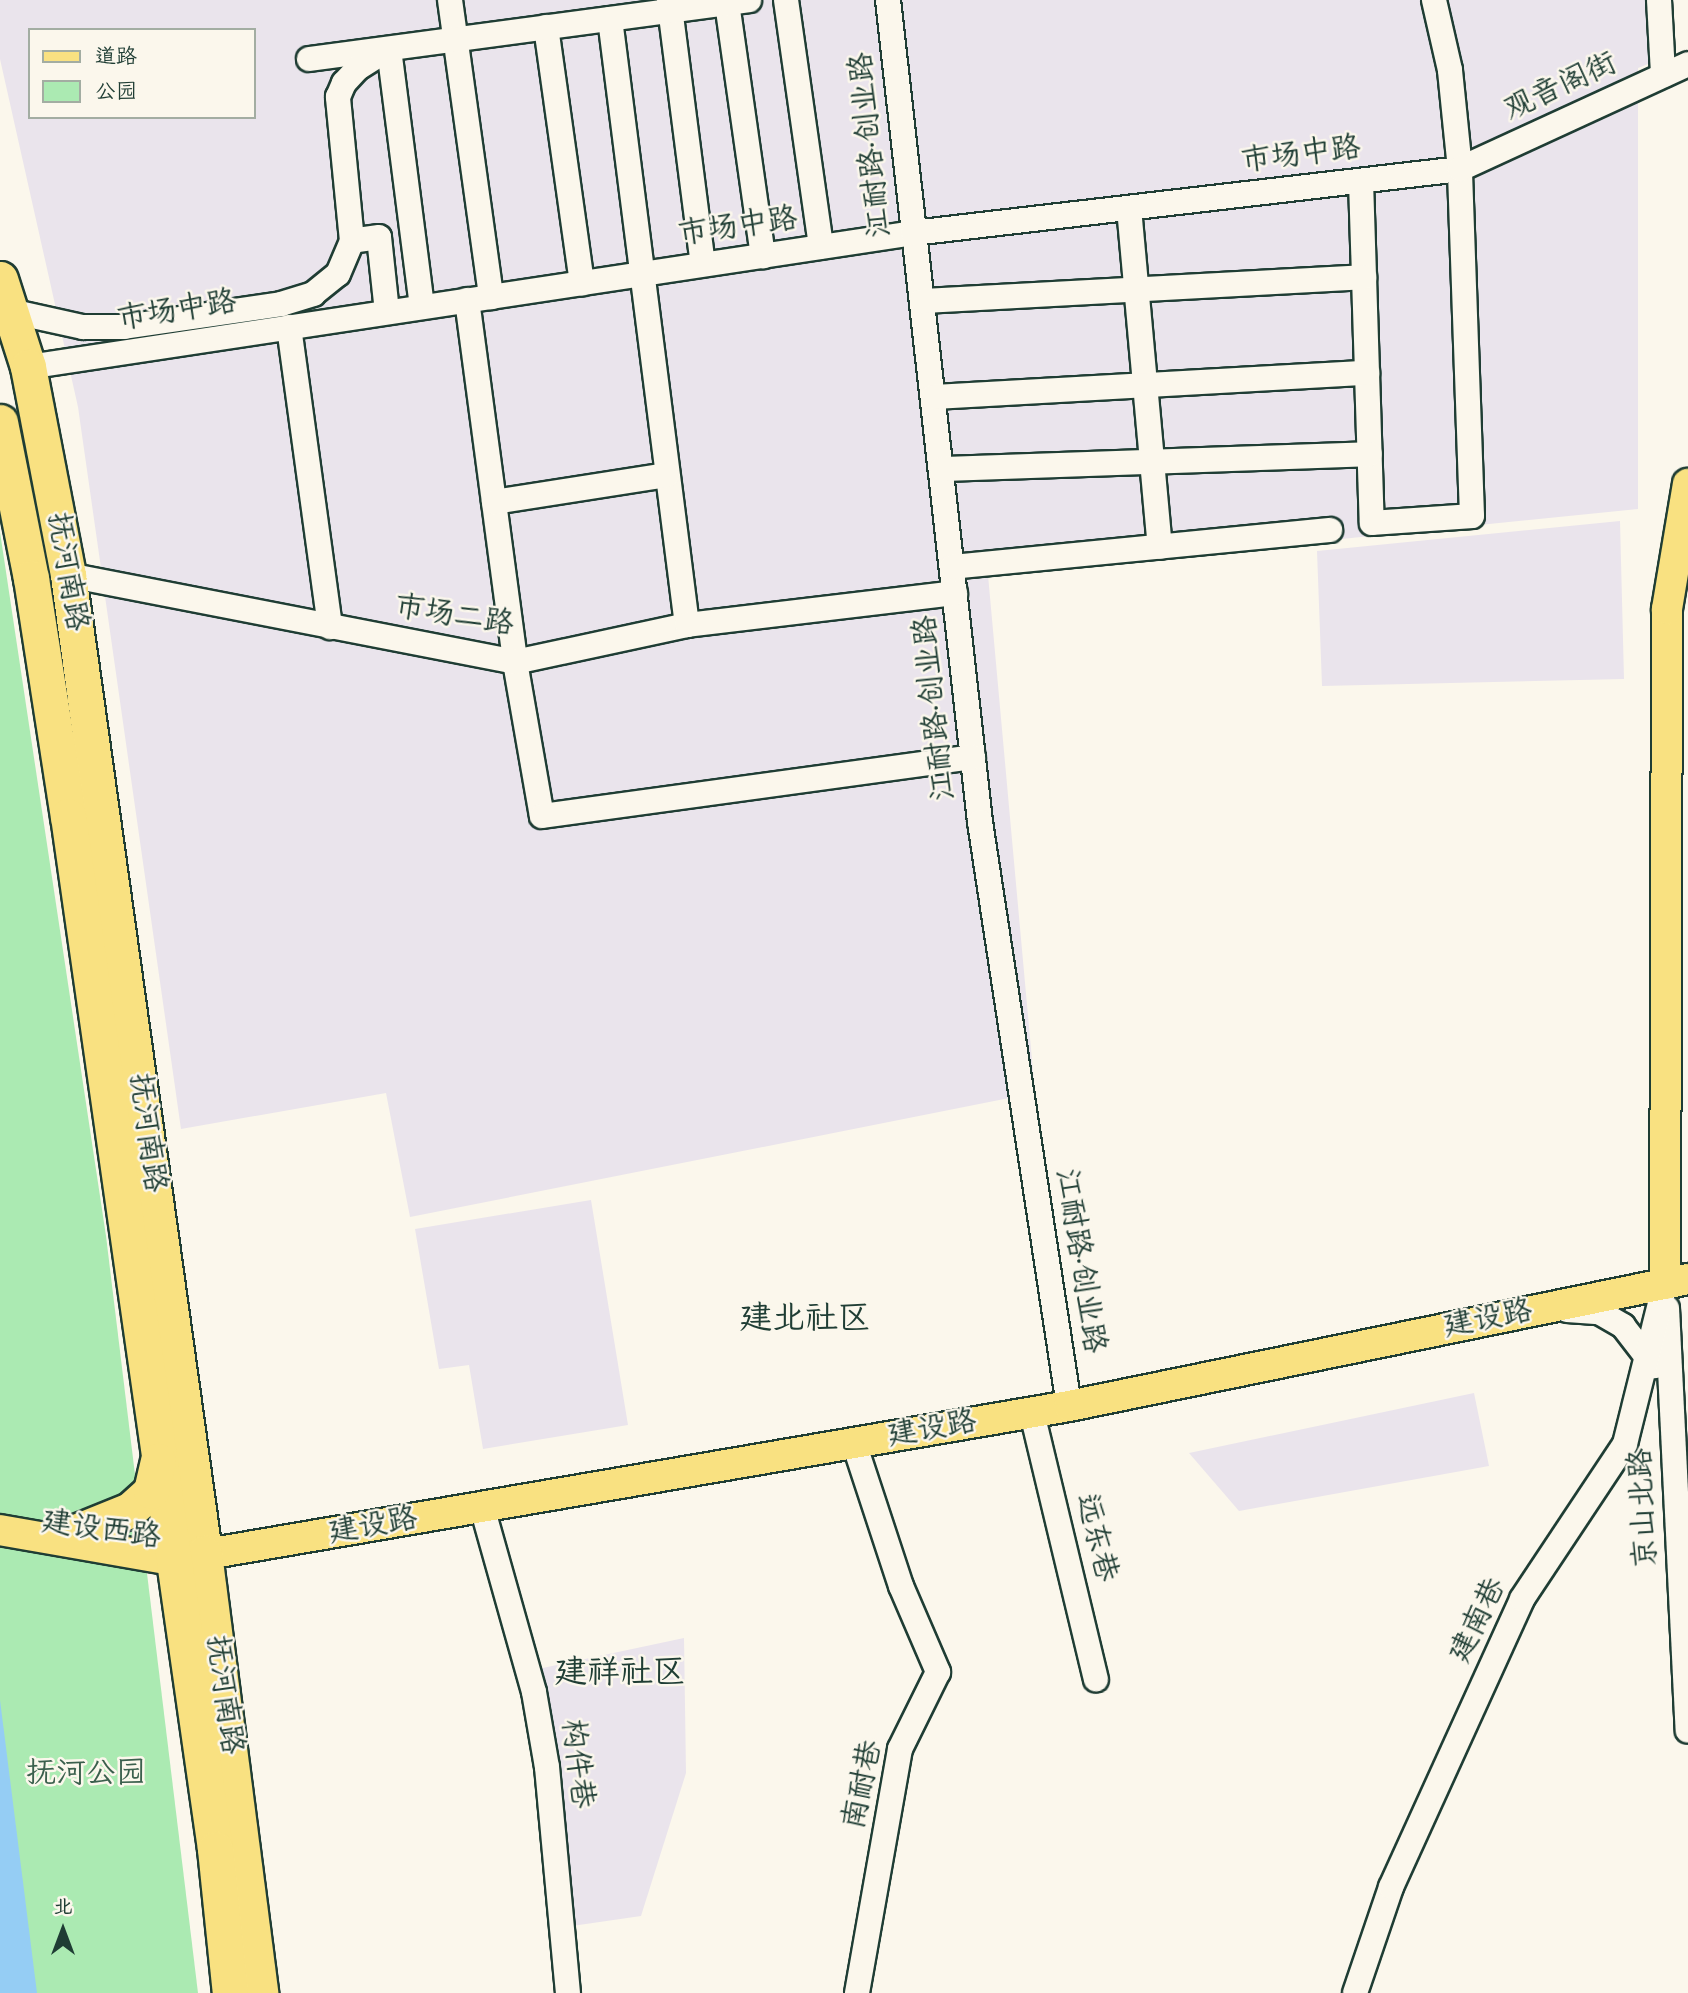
<!DOCTYPE html>
<meta charset="utf-8">
<style>
body{margin:0}
#map{position:relative;width:1688px;height:1993px;overflow:hidden;background:#fbf7ec;font-family:"Indie Flower","LXGW WenKai TC",sans-serif}
div>[style]{position:absolute}
.built>*{inset:0;background:#eae4ec}
.green>*{inset:0;background:#abeab2}
.water>*{inset:0;background:#95cdf4}
.roads{filter:drop-shadow(2px 0 #1f3d34) drop-shadow(-2px 0 #1f3d34) drop-shadow(0 2px #1f3d34) drop-shadow(0 -2px #1f3d34)}
.minor>*{height:24px;margin:-12px;padding:0 12px;transform-origin:12px;border-radius:12px;background:#fbf7ec}
.major>*{height:30px;margin:-15px;padding:0 15px;transform-origin:15px;border-radius:15px;background:#f9e181}
.highway>*{height:35px;margin:-17.5px;padding:0 17.5px;transform-origin:17.5px;border-radius:17.5px;background:#f9e181}
span{translate:-50% -50%;white-space:nowrap;text-align:center;line-height:1.15;-webkit-text-stroke:5px #fbf7ec;paint-order:stroke}
.street-label{font-size:30px;color:#1f3d34}
.park-label{font-size:30px;color:#3b604d}
.quarter-label{font-size:33px;color:#1f3d34}
.legend{position:absolute;left:28px;top:28px;width:228px;height:91px;box-sizing:border-box;background:#fbf7ec;border:2px solid #a3ada2;margin:0;padding:9px 12px;list-style:none;font-size:21px;color:#1f3d34}
.legend li{display:flex;align-items:center;gap:14px;height:35px}
.legend b{width:35px;border:2px solid #a3ada2}
.north{position:absolute;left:28px;top:1895px;width:70px;height:70px;-webkit-text-stroke:5px #fbf7ec;paint-order:stroke;rotate:0deg;font-size:19px;font-weight:700;line-height:28px;text-align:center;color:#1f3d34}
.north::after{content:'';display:block;margin:auto;width:24px;height:32px;background:#1f3d34;clip-path:polygon(50% 0,100% 100%,50% 72%,0 100%)}
</style>
<div id="map">
<div class="built">
<div style="clip-path:polygon(evenodd,0 0,1666px 0,1670px 55px,1638px 68px,1638px 509px,988px 575px,1035px 1093px,410px 1217px,386px 1093px,181px 1129px,78px 407px,0 59px,0 0,30px 30px,254px 30px,254px 117px,30px 117px,30px 30px)"></div>
<div style="clip-path:polygon(1620px 521px,1624px 679px,1322px 686px,1317px 551px)"></div>
<div style="clip-path:polygon(591px 1200px,628px 1425px,483px 1449px,469px 1365px,439px 1369px,415px 1229px)"></div>
<div style="clip-path:polygon(1474px 1393px,1489px 1466px,1239px 1511px,1189px 1453px)"></div>
<div style="clip-path:polygon(684px 1638px,686px 1773px,641px 1916px,572px 1926px,538px 1669px)"></div>
</div>
<div class="green">
<div style="clip-path:polygon(0 532px,106px 1236px,198px 1993px,32px 1993px,0 1772px)"></div>
</div>
<div class="water">
<div style="clip-path:polygon(0 1700px,37px 1993px,0 1993px)"></div>
</div>
<div class="roads">
<div class="minor">
<div style="left:450px;top:0;width:300px;rotate:82.1deg"></div>
<div style="left:669px;top:0;width:266px;rotate:82.7deg"></div>
<div style="left:786px;top:0;width:249px;rotate:81.9deg"></div>
<div style="left:888px;top:0;width:827px;rotate:83.61deg"></div>
<div style="left:980px;top:822px;width:591px;rotate:81.33deg"></div>
<div style="left:1659px;top:0;width:75px;rotate:86.9deg"></div>
<div style="left:727px;top:3px;width:256px;rotate:81.9deg"></div>
<div style="left:610px;top:19px;width:611px;rotate:82.76deg"></div>
<div style="left:546px;top:27px;width:259px;rotate:82deg"></div>
<div style="left:309px;top:59px;width:444px;rotate:-7.6deg"></div>
<div style="left:1361px;top:181px;width:342px;rotate:88.2deg"></div>
<div style="left:1372px;top:523px;width:100px;rotate:-4deg"></div>
<div style="left:1472px;top:516px;width:347px;rotate:-92deg"></div>
<div style="left:1460px;top:169px;width:100px;rotate:-95.8deg"></div>
<div style="left:1450px;top:70px;width:72px;rotate:-102.9deg"></div>
<div style="left:1129px;top:208px;width:340px;rotate:84.8deg"></div>
<div style="left:467px;top:300px;width:365px;rotate:82.4deg"></div>
<div style="left:515px;top:662px;width:156px;rotate:80.1deg"></div>
<div style="left:542px;top:816px;width:435px;rotate:-7.8deg"></div>
<div style="left:922px;top:301px;width:443px;rotate:-3.1deg"></div>
<div style="left:10px;top:311px;width:75px;rotate:12.4deg"></div>
<div style="left:83px;top:327px;width:41px"></div>
<div style="left:124px;top:327px;width:159px;rotate:-8.3deg"></div>
<div style="left:281px;top:304px;width:34px;rotate:-17deg"></div>
<div style="left:313px;top:294px;width:32px;rotate:-39deg"></div>
<div style="left:338px;top:274px;width:36px;rotate:-67deg"></div>
<div style="left:387px;top:312px;width:75px;rotate:-96.1deg"></div>
<div style="left:379px;top:237px;width:27px;rotate:172deg"></div>
<div style="left:352px;top:241px;width:145px;rotate:-95.6deg"></div>
<div style="left:338px;top:97px;width:15px;rotate:-67deg"></div>
<div style="left:344px;top:83px;width:21px;rotate:-47deg"></div>
<div style="left:358px;top:68px;width:36px;rotate:-32deg"></div>
<div style="left:389px;top:49px;width:260px;rotate:82.7deg"></div>
<div style="left:289px;top:327px;width:303px;rotate:82.2deg"></div>
<div style="left:28px;top:367px;width:895px;rotate:-8.61deg"></div>
<div style="left:913px;top:233px;width:551px;rotate:-6.67deg"></div>
<div style="left:1460px;top:169px;width:251px;rotate:-24.7deg"></div>
<div style="left:933px;top:397px;width:435px;rotate:-3.2deg"></div>
<div style="left:942px;top:469px;width:428px;rotate:-2deg"></div>
<div style="left:494px;top:502px;width:175px;rotate:-8.9deg"></div>
<div style="left:952px;top:567px;width:380px;rotate:-5.6deg"></div>
<div style="left:68px;top:575px;width:455px;rotate:11deg"></div>
<div style="left:515px;top:662px;width:176px;rotate:-12.1deg"></div>
<div style="left:687px;top:625px;width:270px;rotate:-6.8deg"></div>
<div style="left:1667px;top:1308px;width:423px;rotate:87.2deg"></div>
<div style="left:1567px;top:1310px;width:32px;rotate:4deg"></div>
<div style="left:1599px;top:1312px;width:28px;rotate:30deg"></div>
<div style="left:1623px;top:1326px;width:51px;rotate:52.2deg"></div>
<div style="left:1032px;top:1413px;width:274px;rotate:76.5deg"></div>
<div style="left:854px;top:1443px;width:151px;rotate:71.8deg"></div>
<div style="left:901px;top:1586px;width:94px;rotate:66.7deg"></div>
<div style="left:938px;top:1672px;width:86px;rotate:116.3deg"></div>
<div style="left:900px;top:1749px;width:248px;rotate:100deg"></div>
<div style="left:482px;top:1507px;width:192px;rotate:74.3deg"></div>
<div style="left:534px;top:1692px;width:76px;rotate:80.2deg"></div>
<div style="left:547px;top:1767px;width:227px;rotate:84.7deg"></div>
<div style="left:1355px;top:1993px;width:112px;rotate:-71.2deg"></div>
<div style="left:1391px;top:1887px;width:316px;rotate:-65.5deg"></div>
<div style="left:1522px;top:1599px;width:186px;rotate:-56.4deg"></div>
<div style="left:1625px;top:1444px;width:165px;rotate:-76deg"></div>
</div>
<div class="major">
<div style="left:1665px;top:1284px;width:675px;rotate:-89.83deg"></div>
<div style="left:1667px;top:609px;width:127px;rotate:-80.5deg"></div>
<div style="left:0;top:1530px;width:175px;rotate:9.9deg"></div>
<div style="left:172px;top:1560px;width:910px;rotate:-9.74deg"></div>
<div style="left:1069px;top:1406px;width:632px;rotate:-11.59deg"></div>
</div>
<div class="highway">
<div style="left:0;top:279px;width:92px;rotate:72.3deg"></div>
<div style="left:28px;top:367px;width:212px;rotate:79.1deg"></div>
<div style="left:68px;top:575px;width:987px;rotate:82.08deg"></div>
<div style="left:204px;top:1553px;width:444px;rotate:82.7deg"></div>
<div style="left:0;top:422px;width:159px;rotate:78.8deg"></div>
<div style="left:31px;top:578px;width:241px;rotate:81.2deg"></div>
<div style="left:68px;top:816px;width:1043px;rotate:81.9deg"></div>
<div style="left:215px;top:1849px;width:145px;rotate:84.1deg"></div>
<div style="left:78px;top:1531px;width:56px;rotate:-22deg"></div>
<div style="left:130px;top:1510px;width:28px;rotate:-42deg"></div>
<div style="left:151px;top:1491px;width:31px;rotate:-77deg"></div>
</div>
</div>
<div class="street-label">
<span style="left:1561px;top:88px;rotate:-25deg">观音阁街</span>
<span style="left:872px;top:145px;rotate:-96deg">江耐路·创业路</span>
<span style="left:1301px;top:156px;rotate:-7deg">市场中路</span>
<span style="left:738px;top:228px;rotate:-8deg">市场中路</span>
<span style="left:177px;top:312px;rotate:-9deg">市场中路</span>
<span style="left:66px;top:572px;rotate:80deg">抚河南路</span>
<span style="left:454px;top:617px;rotate:9deg">市场二路</span>
<span style="left:936px;top:708px;rotate:-96deg">江耐路·创业路</span>
<span style="left:146px;top:1133px;rotate:82deg">抚河南路</span>
<span style="left:1079px;top:1261px;rotate:81deg">江耐路·创业路</span>
<span style="left:1488px;top:1320px;rotate:-11deg">建设路</span>
<span style="left:932px;top:1430px;rotate:-10deg">建设路</span>
<span style="left:1645px;top:1508px;rotate:-93deg">京山北路</span>
<span style="left:373px;top:1527px;rotate:-10deg">建设路</span>
<span style="left:101px;top:1531px;rotate:8deg">建设西路</span>
<span style="left:1095px;top:1538px;rotate:76deg">远东巷</span>
<span style="left:1479px;top:1621px;rotate:-64deg">建南巷</span>
<span style="left:223px;top:1695px;rotate:82deg">抚河南路</span>
<span style="left:576px;top:1764px;rotate:83deg">构件巷</span>
<span style="left:864px;top:1785px;rotate:-78deg">南耐巷</span>
</div>
<div class="park-label">
<span style="left:86px;top:1775px">抚河公园</span>
</div>
<div class="quarter-label">
<span style="left:805px;top:1321px">建北社区</span>
<span style="left:620px;top:1675px">建祥社区</span>
</div>
<ul class="legend">
<li><b style="height:9px;background:#f9e181"></b>道路</li>
<li><b style="height:19px;background:#abeab2"></b>公园</li>
</ul>
<div class="north">北</div>
</div>
